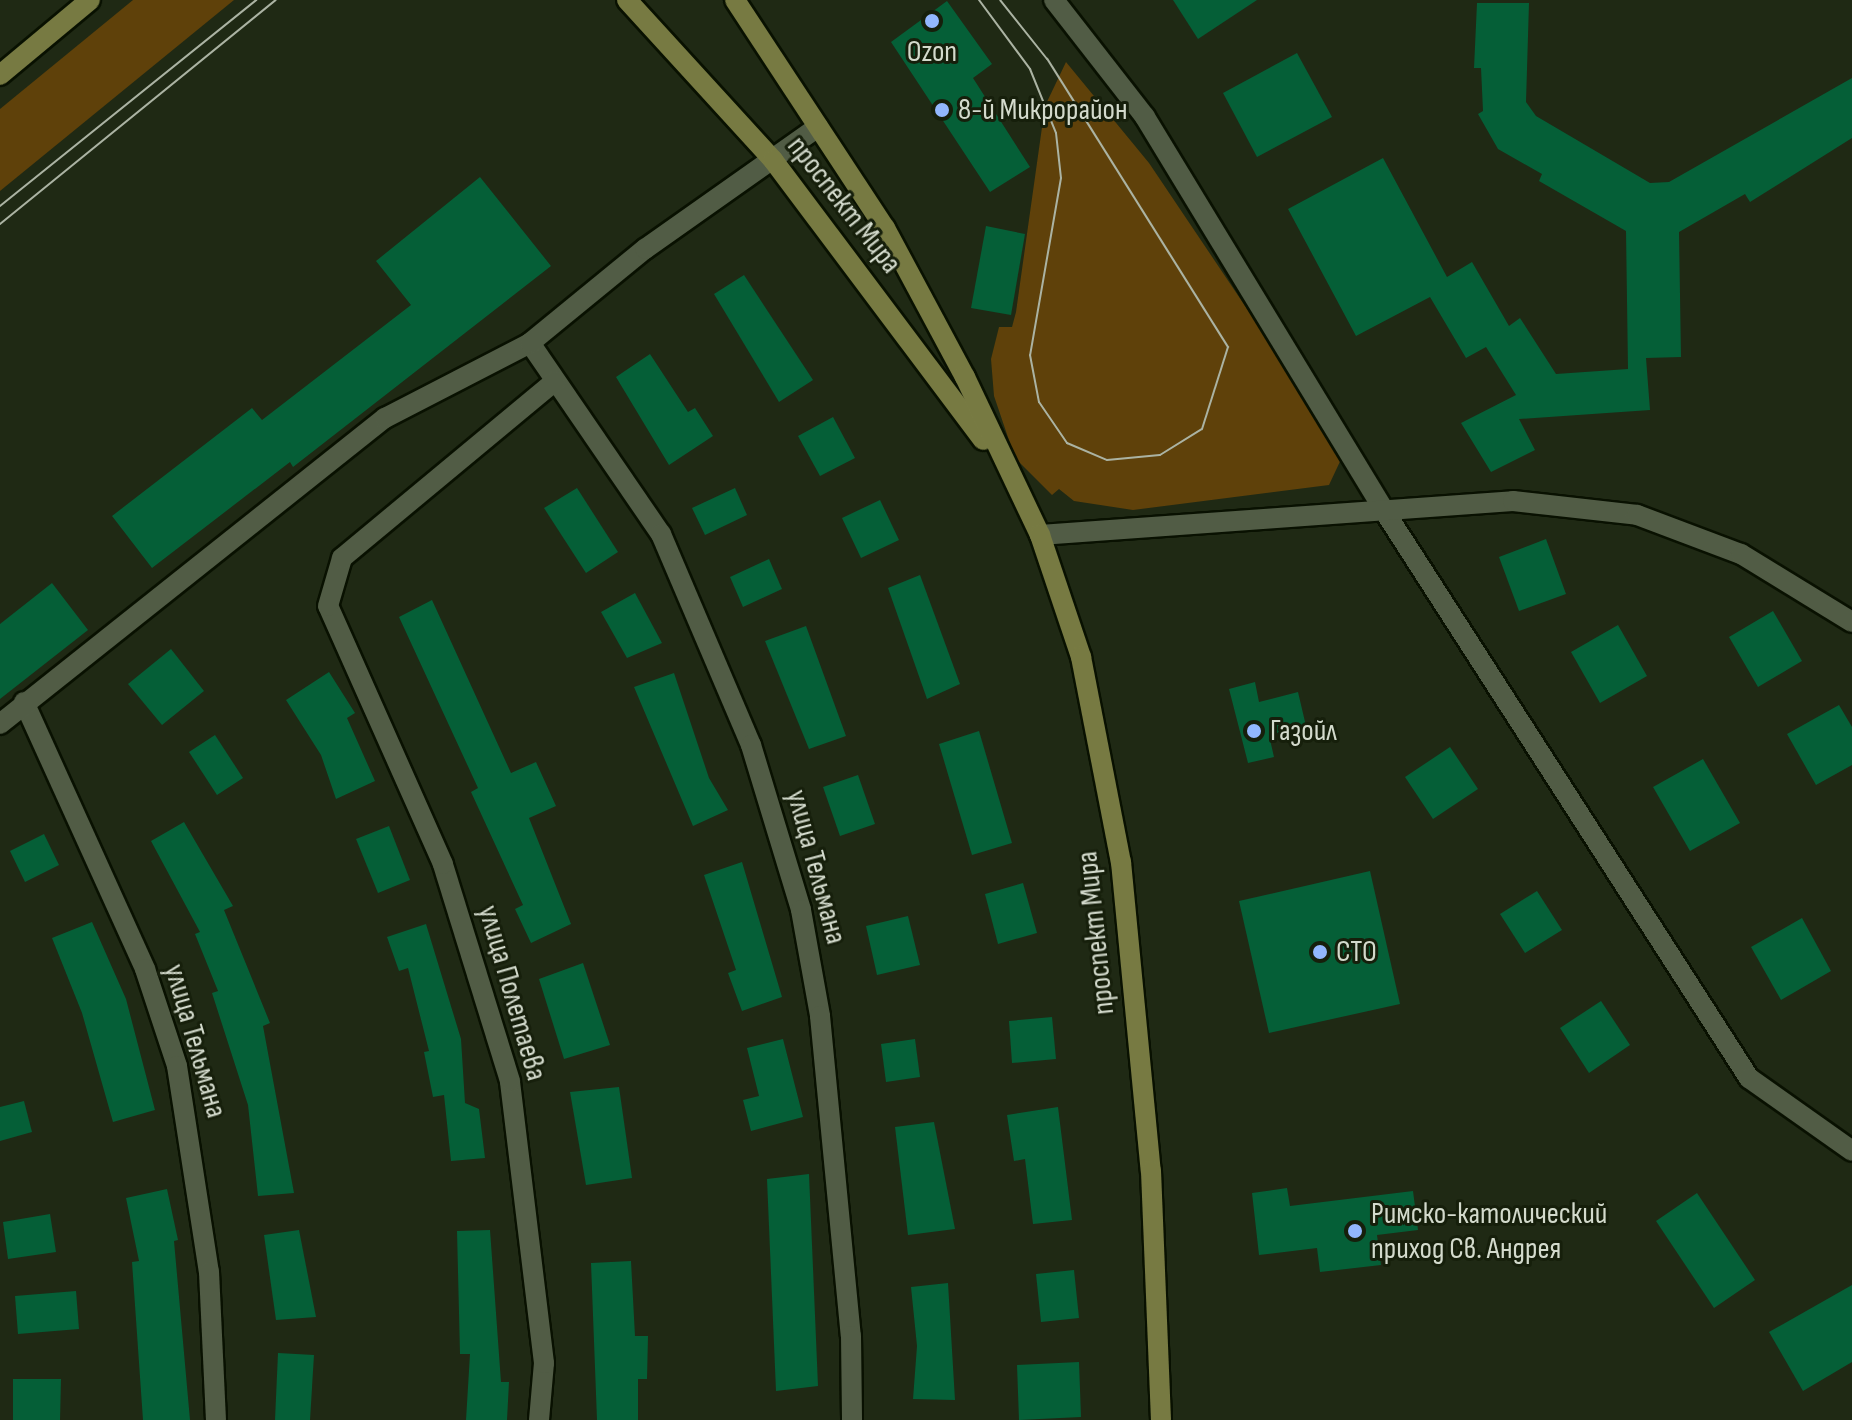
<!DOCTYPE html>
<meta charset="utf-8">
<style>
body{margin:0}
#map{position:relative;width:1852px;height:1420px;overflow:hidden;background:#1f2914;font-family:"Sofia Sans Condensed",sans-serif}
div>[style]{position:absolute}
.green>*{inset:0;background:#5f410a}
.building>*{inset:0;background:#055f37}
.roads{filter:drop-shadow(2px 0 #091101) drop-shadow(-2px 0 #091101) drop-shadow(0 2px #091101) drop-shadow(0 -2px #091101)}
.street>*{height:20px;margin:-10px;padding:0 10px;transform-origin:10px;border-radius:10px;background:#515c45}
.secondary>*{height:20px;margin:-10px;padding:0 10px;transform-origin:10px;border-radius:10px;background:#777a42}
.tram>*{height:2px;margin:-1px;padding:0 1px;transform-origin:1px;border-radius:1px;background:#abb3a3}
.dots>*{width:22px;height:22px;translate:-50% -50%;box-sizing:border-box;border:4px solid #161f0b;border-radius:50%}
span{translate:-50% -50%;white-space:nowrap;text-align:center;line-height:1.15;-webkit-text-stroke:6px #161f0b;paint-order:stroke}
.poi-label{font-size:30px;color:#d3dacc}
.left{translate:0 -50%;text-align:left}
.street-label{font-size:30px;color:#d3dacc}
</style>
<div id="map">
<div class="green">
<div style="clip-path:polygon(133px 0,234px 0,0 191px,0 109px)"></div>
<div style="clip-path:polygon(1066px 62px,1149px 163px,1344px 453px,1329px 485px,1133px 510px,1074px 501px,1059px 489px,1052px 495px,1015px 458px,994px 396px,991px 359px,999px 327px,1012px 327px,1016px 312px,1045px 106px)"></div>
</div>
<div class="building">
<div style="clip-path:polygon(1173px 0,1257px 0,1198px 39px)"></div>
<div style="clip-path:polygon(947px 1px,992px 64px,973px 78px,1030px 167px,990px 192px,891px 42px)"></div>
<div style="clip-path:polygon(1477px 3px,1529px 3px,1526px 102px,1536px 116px,1650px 183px,1669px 182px,1852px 78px,1852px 138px,1750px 202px,1745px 194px,1679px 232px,1681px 357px,1646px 358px,1650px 410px,1519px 419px,1535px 450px,1491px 472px,1461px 423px,1516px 395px,1486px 347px,1466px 358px,1430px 297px,1356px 336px,1288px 209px,1383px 158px,1447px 277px,1472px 262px,1509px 326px,1520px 318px,1556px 374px,1628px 369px,1626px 231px,1539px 181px,1542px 174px,1498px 149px,1478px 114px,1483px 111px,1481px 68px,1474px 68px)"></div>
<div style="clip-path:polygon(1297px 53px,1332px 117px,1257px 157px,1223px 93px)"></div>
<div style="clip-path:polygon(480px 177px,551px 266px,293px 467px,290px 462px,152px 568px,112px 516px,252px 408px,262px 420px,411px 305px,376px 261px)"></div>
<div style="clip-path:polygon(986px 226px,1025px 234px,1011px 315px,971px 308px)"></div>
<div style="clip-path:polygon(744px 275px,813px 380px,779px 402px,714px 294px)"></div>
<div style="clip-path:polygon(650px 354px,688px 412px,695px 408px,713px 436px,669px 465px,616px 377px)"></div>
<div style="clip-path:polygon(833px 417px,855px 458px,820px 476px,798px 436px)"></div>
<div style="clip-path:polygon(577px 488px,618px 552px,586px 573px,544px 508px)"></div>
<div style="clip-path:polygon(735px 488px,747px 515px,705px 535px,692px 508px)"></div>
<div style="clip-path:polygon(880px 500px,899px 540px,861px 558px,842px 518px)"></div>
<div style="clip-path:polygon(1546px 539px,1566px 594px,1519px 611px,1499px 557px)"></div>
<div style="clip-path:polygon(769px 559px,782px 589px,743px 607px,730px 577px)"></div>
<div style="clip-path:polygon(920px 575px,960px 684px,927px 699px,888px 588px)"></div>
<div style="clip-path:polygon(52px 583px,88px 630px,0 699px,0 624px)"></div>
<div style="clip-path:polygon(635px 593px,662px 643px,627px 658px,601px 612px)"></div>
<div style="clip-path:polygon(432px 600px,511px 773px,536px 762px,556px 806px,529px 818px,571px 924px,531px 943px,515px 909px,523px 905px,471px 792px,478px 788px,399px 617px)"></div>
<div style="clip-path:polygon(1773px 611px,1802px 661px,1758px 687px,1729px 637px)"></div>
<div style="clip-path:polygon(1618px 625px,1647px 676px,1600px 703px,1571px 652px)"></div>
<div style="clip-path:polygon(806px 626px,846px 736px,809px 749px,765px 641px)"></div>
<div style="clip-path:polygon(171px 649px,204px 691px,162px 725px,128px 684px)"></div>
<div style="clip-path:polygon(329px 672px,355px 713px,347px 718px,375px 781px,336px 799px,321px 755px,286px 700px)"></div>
<div style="clip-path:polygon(674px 673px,709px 778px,728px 810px,693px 826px,634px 687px)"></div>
<div style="clip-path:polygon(1255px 682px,1259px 702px,1298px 692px,1306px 726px,1269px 735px,1274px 757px,1248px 763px,1229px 689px)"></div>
<div style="clip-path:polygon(1839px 705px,1852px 727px,1852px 765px,1816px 785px,1787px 734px)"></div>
<div style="clip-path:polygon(979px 731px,1012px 843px,972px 855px,939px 744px)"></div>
<div style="clip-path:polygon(215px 735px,243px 778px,217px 795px,189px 752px)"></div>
<div style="clip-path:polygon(1450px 747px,1478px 789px,1433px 819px,1405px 777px)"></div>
<div style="clip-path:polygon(1703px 759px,1740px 823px,1690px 851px,1653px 787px)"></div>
<div style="clip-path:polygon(858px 775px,875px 824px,840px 836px,823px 787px)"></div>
<div style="clip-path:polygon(184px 822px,233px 906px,224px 910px,270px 1023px,263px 1026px,294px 1193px,258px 1196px,248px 1105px,212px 993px,218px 991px,195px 934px,200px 932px,151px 841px)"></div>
<div style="clip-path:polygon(389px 826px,410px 880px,378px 893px,356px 839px)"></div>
<div style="clip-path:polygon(44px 834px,59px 865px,25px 882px,10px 851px)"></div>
<div style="clip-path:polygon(742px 862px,782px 997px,742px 1011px,728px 973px,736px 970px,704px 875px)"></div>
<div style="clip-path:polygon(1370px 871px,1400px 1004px,1269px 1033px,1239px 901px)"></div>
<div style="clip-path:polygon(1023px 883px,1037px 933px,998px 944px,985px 894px)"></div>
<div style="clip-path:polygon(1537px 891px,1562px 930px,1525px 953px,1500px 914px)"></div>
<div style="clip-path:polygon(908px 916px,920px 965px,877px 975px,866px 926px)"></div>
<div style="clip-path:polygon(1802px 918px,1831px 971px,1781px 1000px,1751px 947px)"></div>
<div style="clip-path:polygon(92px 922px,126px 999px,155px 1110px,113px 1122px,82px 1013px,52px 938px)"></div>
<div style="clip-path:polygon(426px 924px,461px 1039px,465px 1103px,479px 1109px,485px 1158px,451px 1161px,444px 1095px,433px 1097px,424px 1052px,429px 1051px,408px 968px,399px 971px,387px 937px)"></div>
<div style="clip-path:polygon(583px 963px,610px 1045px,564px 1059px,539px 979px)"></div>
<div style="clip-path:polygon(1601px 1001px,1630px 1045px,1589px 1073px,1560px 1028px)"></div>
<div style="clip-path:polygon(1052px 1017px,1056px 1059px,1012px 1063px,1009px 1021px)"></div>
<div style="clip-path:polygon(783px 1039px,803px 1117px,751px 1131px,743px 1100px,759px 1096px,747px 1048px)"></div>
<div style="clip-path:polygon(915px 1039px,920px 1077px,886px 1082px,881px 1044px)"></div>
<div style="clip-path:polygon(619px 1087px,632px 1178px,586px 1185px,570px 1092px)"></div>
<div style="clip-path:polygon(24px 1101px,32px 1132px,0 1141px,0 1107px)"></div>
<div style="clip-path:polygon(1058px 1107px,1072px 1220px,1033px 1224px,1025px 1159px,1014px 1161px,1007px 1115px)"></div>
<div style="clip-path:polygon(934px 1122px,955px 1229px,908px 1235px,895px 1127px)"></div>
<div style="clip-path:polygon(809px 1174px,818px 1386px,776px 1391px,767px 1179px)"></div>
<div style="clip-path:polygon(1287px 1188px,1290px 1206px,1413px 1191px,1418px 1230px,1377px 1235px,1381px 1265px,1320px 1272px,1317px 1248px,1259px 1255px,1252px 1193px)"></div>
<div style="clip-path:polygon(167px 1189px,178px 1240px,174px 1241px,190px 1420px,143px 1420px,132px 1262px,139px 1261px,126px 1198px)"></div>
<div style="clip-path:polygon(1697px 1193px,1755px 1280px,1714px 1308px,1656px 1221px)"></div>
<div style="clip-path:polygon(50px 1214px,56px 1252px,8px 1259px,3px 1222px)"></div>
<div style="clip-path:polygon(299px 1230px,316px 1317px,276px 1320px,264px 1235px)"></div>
<div style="clip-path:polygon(490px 1230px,501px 1382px,509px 1382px,507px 1420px,466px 1420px,470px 1354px,460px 1354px,457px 1231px)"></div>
<div style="clip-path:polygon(631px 1261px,635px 1336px,648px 1336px,647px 1379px,638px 1379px,638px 1420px,597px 1420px,591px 1263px)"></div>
<div style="clip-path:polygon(1074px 1270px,1079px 1318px,1041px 1322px,1036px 1274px)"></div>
<div style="clip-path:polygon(948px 1283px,955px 1400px,913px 1399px,917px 1346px,911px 1287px)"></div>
<div style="clip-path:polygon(1852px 1285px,1852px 1362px,1803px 1391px,1769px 1332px)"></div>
<div style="clip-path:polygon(76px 1291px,79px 1329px,18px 1334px,15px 1296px)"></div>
<div style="clip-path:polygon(278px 1353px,314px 1355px,310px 1420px,275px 1420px)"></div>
<div style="clip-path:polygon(1079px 1362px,1081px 1417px,1019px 1420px,1017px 1365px)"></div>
<div style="clip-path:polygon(13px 1379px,61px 1379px,60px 1420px,13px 1420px)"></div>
</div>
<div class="roads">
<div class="street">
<div style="left:1054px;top:0;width:148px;rotate:52.1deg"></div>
<div style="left:1145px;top:117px;width:459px;rotate:58.7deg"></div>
<div style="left:1383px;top:509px;width:677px;rotate:57.25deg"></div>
<div style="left:1749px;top:1078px;width:126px;rotate:35.3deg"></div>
<div style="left:530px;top:343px;width:232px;rotate:55.6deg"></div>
<div style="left:661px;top:534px;width:229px;rotate:66.9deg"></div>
<div style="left:751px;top:745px;width:172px;rotate:73.1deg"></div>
<div style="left:801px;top:910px;width:108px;rotate:79.8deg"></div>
<div style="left:820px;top:1016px;width:321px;rotate:84.5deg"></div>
<div style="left:851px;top:1336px;width:84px;rotate:89.3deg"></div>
<div style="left:1040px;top:535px;width:474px;rotate:-4.1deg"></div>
<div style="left:1513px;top:501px;width:125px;rotate:6.4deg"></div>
<div style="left:1637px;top:515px;width:111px;rotate:20.6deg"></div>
<div style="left:1741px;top:554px;width:130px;rotate:31.5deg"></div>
<div style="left:24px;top:702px;width:293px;rotate:65.6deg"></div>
<div style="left:145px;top:969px;width:102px;rotate:71.7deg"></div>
<div style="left:177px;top:1066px;width:208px;rotate:81.2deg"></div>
<div style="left:209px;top:1272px;width:148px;rotate:87.3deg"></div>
<div style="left:0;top:724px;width:492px;rotate:-38.5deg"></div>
<div style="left:385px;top:418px;width:163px;rotate:-27.3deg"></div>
<div style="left:530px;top:343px;width:149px;rotate:-39.3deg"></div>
<div style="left:645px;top:249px;width:212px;rotate:-35.2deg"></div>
<div style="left:539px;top:1420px;width:57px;rotate:-85deg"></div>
<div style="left:544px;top:1363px;width:284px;rotate:-96.9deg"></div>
<div style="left:510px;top:1081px;width:227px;rotate:-107.2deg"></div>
<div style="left:443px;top:864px;width:282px;rotate:-114deg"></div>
<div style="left:328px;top:606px;width:50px;rotate:-73.7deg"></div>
<div style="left:342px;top:558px;width:277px;rotate:-39.7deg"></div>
</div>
<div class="secondary">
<div style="left:627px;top:0;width:217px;rotate:47.6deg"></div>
<div style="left:773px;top:160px;width:350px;rotate:53.1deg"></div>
<div style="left:735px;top:0;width:273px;rotate:56.7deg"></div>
<div style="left:885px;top:228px;width:169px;rotate:61.8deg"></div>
<div style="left:965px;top:377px;width:175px;rotate:64.6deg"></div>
<div style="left:1040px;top:535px;width:129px;rotate:71.4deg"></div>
<div style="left:1081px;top:657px;width:209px;rotate:79deg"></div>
<div style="left:1121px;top:862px;width:310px;rotate:84.5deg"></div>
<div style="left:1151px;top:1171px;width:249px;rotate:87.7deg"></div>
<div style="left:0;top:75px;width:117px;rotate:-39.8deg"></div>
</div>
</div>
<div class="tram">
<div style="left:979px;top:0;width:86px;rotate:53.5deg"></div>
<div style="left:1030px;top:69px;width:69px;rotate:67.9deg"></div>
<div style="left:1056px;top:133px;width:45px;rotate:83.7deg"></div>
<div style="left:1061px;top:178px;width:180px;rotate:99.9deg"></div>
<div style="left:1030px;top:355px;width:48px;rotate:79.2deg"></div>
<div style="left:1039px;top:402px;width:50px;rotate:55.7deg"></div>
<div style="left:1067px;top:443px;width:43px;rotate:23deg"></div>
<div style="left:1107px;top:460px;width:53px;rotate:-5.4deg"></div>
<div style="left:1160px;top:455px;width:49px;rotate:-31.8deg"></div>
<div style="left:1202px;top:429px;width:86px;rotate:-72.4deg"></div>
<div style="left:1228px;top:347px;width:340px;rotate:-122.1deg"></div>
<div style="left:1047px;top:59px;width:75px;rotate:-128.5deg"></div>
<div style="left:0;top:206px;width:329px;rotate:-38.8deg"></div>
<div style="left:0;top:224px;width:355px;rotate:-39.1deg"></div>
</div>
<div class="dots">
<div style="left:932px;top:21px;background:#92b7fd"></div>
<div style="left:942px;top:110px;background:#92b7fd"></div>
<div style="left:1254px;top:731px;background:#92b7fd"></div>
<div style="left:1320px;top:952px;background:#92b7fd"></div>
<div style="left:1355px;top:1231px;background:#92b7fd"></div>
</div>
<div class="poi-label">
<span style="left:932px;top:52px">Ozon</span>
<span class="left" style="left:958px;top:110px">8-й Микрорайон</span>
<span class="left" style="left:1270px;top:731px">Газойл</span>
<span class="left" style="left:1336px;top:952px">СТО</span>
<span class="left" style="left:1371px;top:1231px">Римско-католический<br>приход Св. Андрея</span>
</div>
<div class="street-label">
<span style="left:844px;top:205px;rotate:52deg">проспект Мира</span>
<span style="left:816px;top:867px;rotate:75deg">улица Тельмана</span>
<span style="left:1096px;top:933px;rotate:-96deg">проспект Мира</span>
<span style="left:512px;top:993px;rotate:74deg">улица Полетаева</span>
<span style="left:195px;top:1041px;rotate:74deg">улица Тельмана</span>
</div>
</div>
